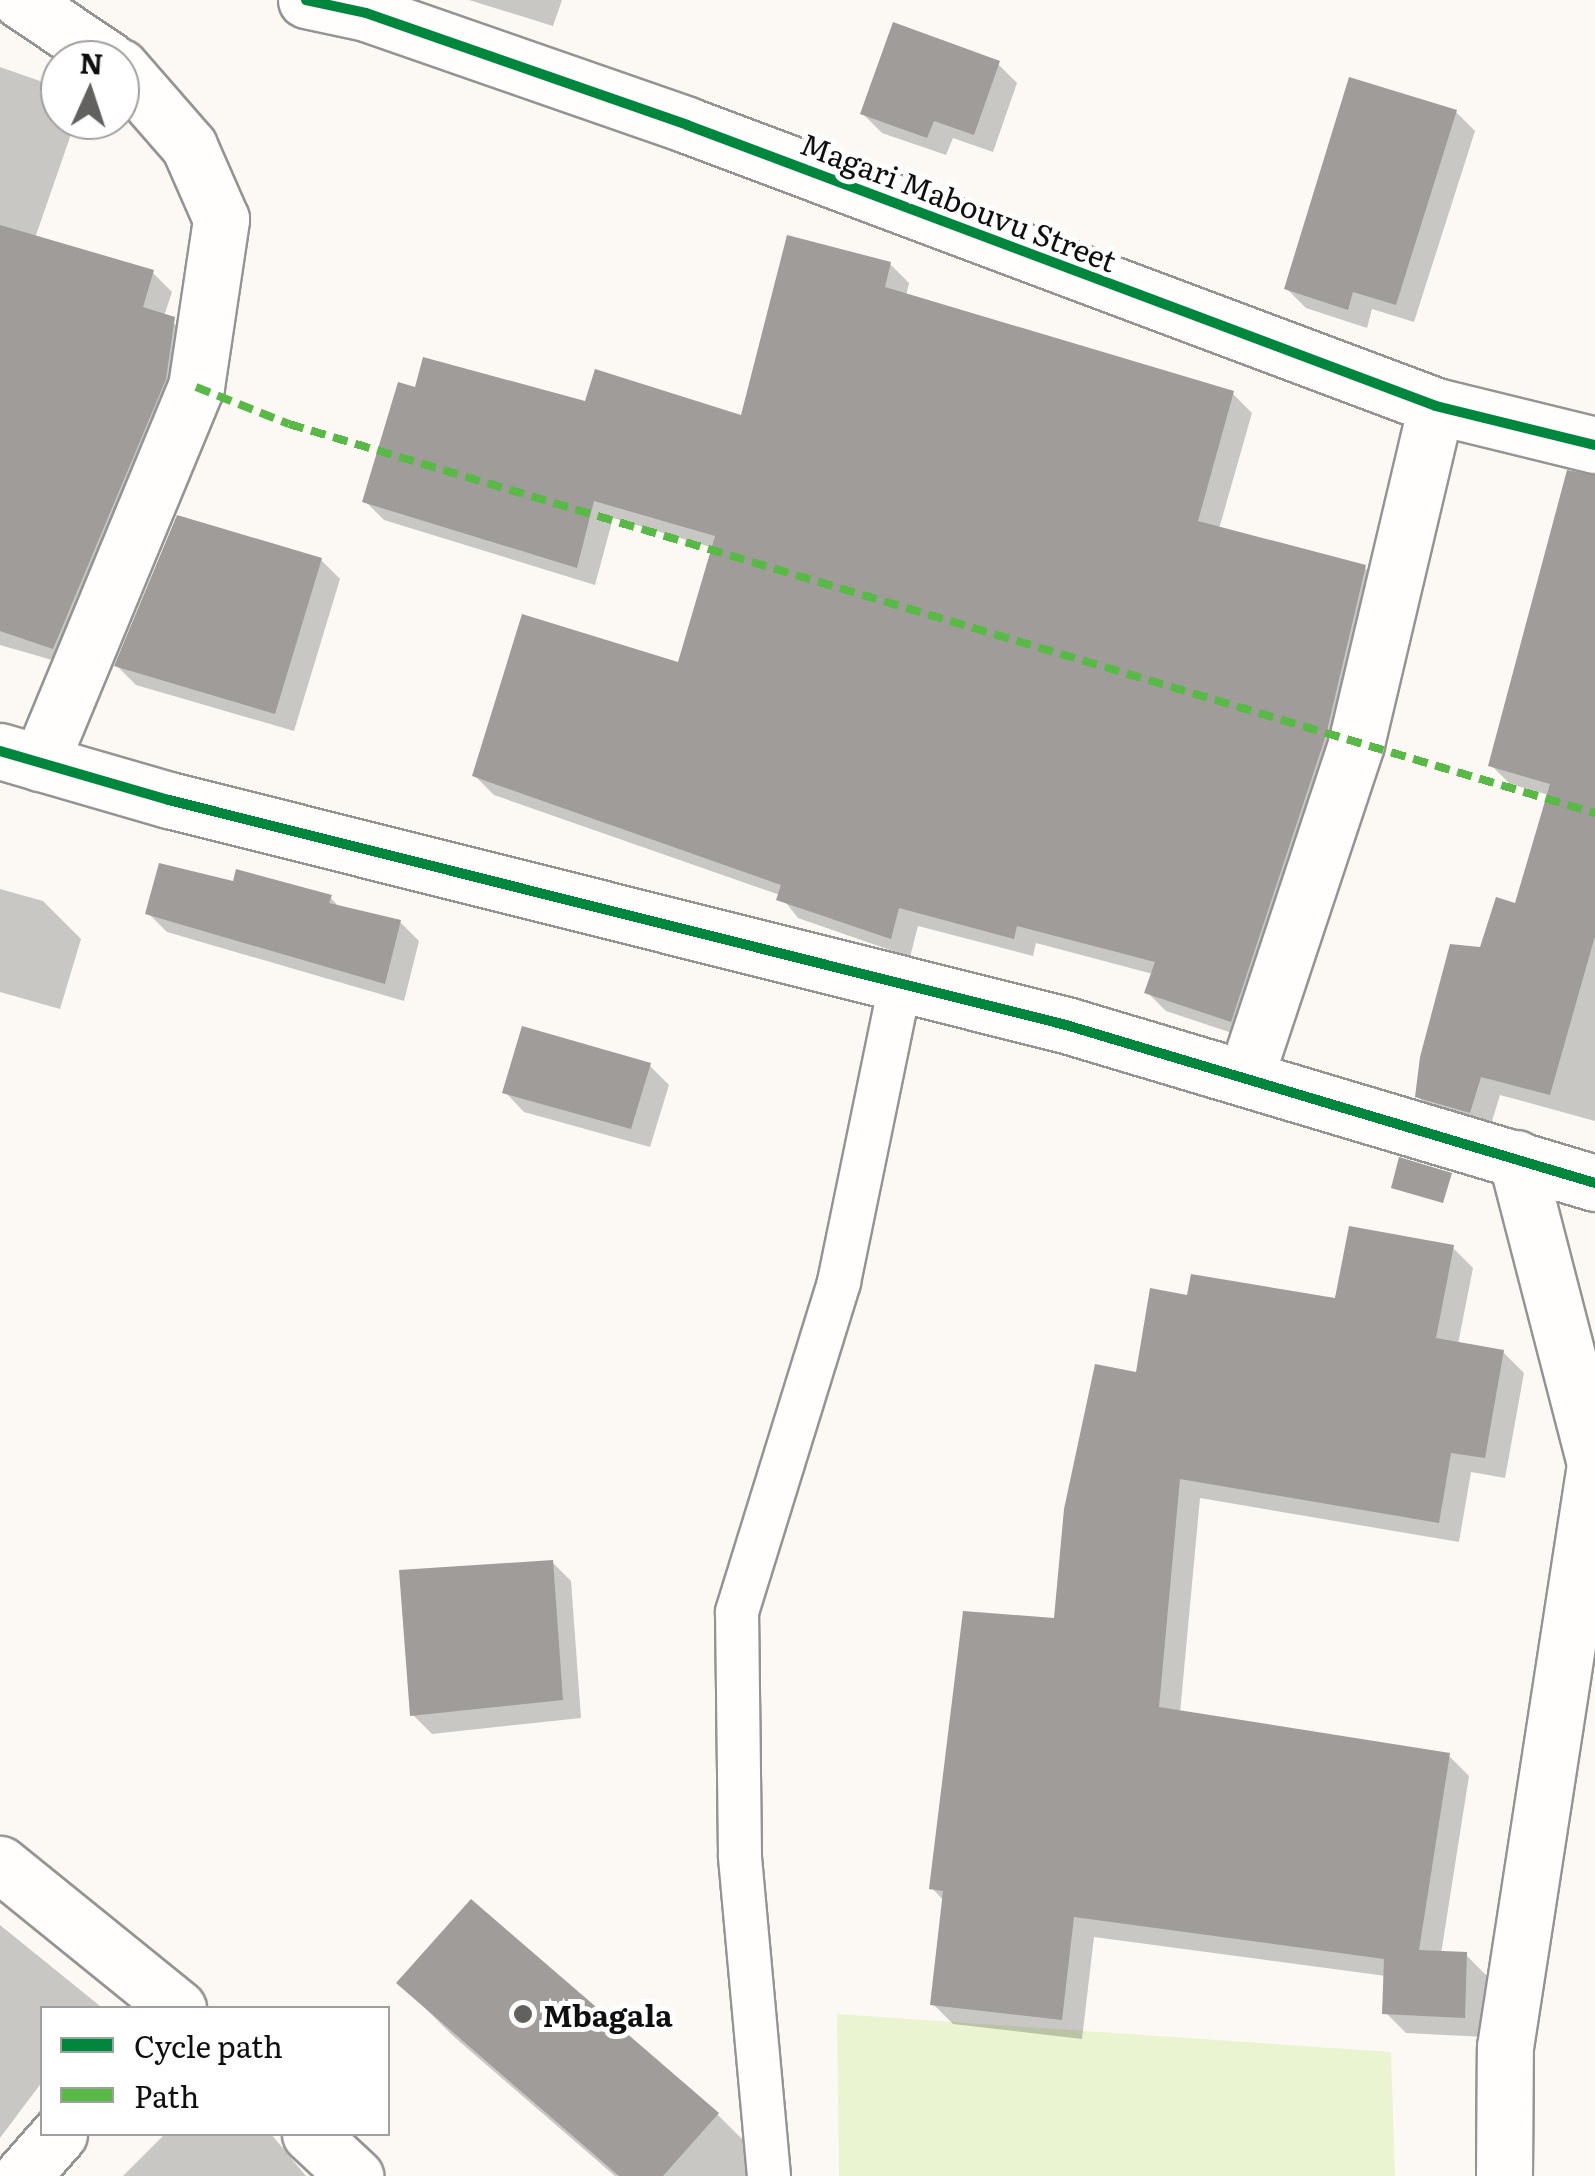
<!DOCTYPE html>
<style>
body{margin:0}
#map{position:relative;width:1595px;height:2176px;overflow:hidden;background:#fcf9f4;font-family:Literata,serif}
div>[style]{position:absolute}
.green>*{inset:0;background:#eaf4d1}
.shadow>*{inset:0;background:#0003}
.building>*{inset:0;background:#a09c99}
.roads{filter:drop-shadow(2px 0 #969492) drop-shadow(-2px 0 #969492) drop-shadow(0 2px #969492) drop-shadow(0 -2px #969492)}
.service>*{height:42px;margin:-21px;padding:0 21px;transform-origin:21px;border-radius:21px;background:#fffefd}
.minor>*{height:55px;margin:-27.5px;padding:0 27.5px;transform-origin:27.5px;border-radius:27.5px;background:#fffefd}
.quiet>*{height:8px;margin-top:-4px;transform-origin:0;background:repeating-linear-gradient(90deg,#58b947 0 15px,transparent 0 23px)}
.cycleway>*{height:10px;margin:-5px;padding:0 5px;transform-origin:5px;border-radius:5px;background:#00873e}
.dots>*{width:28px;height:28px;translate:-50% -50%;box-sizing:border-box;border:5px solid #fff;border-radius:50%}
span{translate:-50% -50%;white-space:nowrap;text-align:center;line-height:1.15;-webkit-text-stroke:10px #fff;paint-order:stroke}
.street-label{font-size:30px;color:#0f0f0f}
.poi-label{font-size:30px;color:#0f0f0f;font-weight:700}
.left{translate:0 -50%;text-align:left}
.legend{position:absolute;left:40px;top:2006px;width:350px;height:130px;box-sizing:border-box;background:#fff;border:2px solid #9f9f9f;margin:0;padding:12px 18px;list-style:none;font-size:30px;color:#0f0f0f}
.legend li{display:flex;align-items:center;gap:20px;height:50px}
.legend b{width:50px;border:2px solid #9f9f9f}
.north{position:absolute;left:40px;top:40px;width:100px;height:100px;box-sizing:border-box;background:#fff;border:2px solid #9f9f9f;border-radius:50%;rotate:3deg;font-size:28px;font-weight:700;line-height:40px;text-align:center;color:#0f0f0f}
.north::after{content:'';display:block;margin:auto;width:35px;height:45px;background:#62615f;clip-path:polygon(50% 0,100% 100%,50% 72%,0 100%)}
</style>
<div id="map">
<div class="green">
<div style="clip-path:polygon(837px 2014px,1391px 2052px,1395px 2176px,839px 2176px)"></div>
</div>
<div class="shadow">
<div style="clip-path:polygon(469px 0,562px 0,553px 26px)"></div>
<div style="clip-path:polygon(998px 64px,1017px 83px,993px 152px,953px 138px,946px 155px,882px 133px,863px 114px)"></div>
<div style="clip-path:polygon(0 67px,60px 88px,60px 120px,76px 120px,35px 238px,153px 273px,172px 292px,164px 316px,193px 338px,73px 666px,0 645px)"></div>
<div style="clip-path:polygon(1456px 112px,1475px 131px,1414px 322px,1372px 309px,1367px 328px,1306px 308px,1287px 289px)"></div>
<div style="clip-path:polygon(890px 264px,909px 283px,906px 296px,1233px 394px,1252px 413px,1219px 529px,1365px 568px,1384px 587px,1250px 1039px,1166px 1011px,1147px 992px,1153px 974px,1036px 943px,1033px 956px,918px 926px,910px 957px,798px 918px,780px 895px,494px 795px,475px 776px,680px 665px,714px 548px,613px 518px,595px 585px,384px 520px,365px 501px,416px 390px,743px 418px)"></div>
<div style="clip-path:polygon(321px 560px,340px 579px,294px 731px,136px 685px,117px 666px)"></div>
<div style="clip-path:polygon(1595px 563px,1595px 1121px,1500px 1095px,1489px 1131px,1437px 1115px,1417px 1096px,1482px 950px,1517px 906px,1549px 795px,1510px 784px,1491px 765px)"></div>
<div style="clip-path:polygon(235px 884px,330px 897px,341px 909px,400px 922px,419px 941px,404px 1001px,167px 932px,148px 913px)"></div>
<div style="clip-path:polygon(0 889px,43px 901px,81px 939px,60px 1009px,0 992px)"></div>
<div style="clip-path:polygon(650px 1066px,669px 1085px,650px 1147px,524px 1112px,505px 1092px)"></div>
<div style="clip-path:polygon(1452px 1247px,1473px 1268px,1458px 1344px,1503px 1352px,1524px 1373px,1505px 1478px,1471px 1472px,1459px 1542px,1200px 1498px,1180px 1713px,1448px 1755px,1469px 1776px,1441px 1954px,1466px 1955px,1487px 1976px,1485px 2037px,1406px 2033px,1385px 2012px,1386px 1976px,1094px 1937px,1082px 2039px,953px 2024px,933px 2004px,944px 1901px,932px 1888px,1056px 1621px,1138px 1375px,1189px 1298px,1337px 1301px)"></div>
<div style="clip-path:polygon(552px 1562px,571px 1581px,581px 1718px,432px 1734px,413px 1715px)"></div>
<div style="clip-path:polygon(471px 1902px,718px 2115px,770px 2167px,761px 2176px,615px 2176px,452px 2035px,400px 1983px)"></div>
<div style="clip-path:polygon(0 1925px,100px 2006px,42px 2008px,42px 2082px,0 2138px)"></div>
<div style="clip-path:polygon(165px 2134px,271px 2134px,306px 2176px,123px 2176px)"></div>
</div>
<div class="building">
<div style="clip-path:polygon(893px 22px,1000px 61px,974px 135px,934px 121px,927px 138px,860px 114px)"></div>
<div style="clip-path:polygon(1349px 77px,1457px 110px,1396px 305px,1353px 292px,1348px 310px,1284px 289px)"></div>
<div style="clip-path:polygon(0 225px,154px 270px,143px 307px,175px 317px,166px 379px,53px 649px,0 631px)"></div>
<div style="clip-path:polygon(787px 235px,891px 262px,885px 287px,1234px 391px,1198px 521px,1366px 565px,1326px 735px,1231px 1022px,1144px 993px,1155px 962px,1017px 926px,1014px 939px,899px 908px,891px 939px,776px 900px,781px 885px,472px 776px,522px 614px,678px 662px,715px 536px,594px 501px,577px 568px,362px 502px,398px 382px,415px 387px,423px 357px,585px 401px,595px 369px,741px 415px)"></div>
<div style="clip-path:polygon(1567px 470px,1595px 475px,1595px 936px,1550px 1095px,1481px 1077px,1470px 1113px,1415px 1097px,1420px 1057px,1450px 944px,1480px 947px,1496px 897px,1515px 903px,1550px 784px,1488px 766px)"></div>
<div style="clip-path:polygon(177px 515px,322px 558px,275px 714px,114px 666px)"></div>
<div style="clip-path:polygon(159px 863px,233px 881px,236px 869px,332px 895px,329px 903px,401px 920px,385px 984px,145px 914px)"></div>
<div style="clip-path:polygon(522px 1026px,651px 1063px,631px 1129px,502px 1093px)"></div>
<div style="clip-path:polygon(1399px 1157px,1452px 1173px,1443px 1203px,1391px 1188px)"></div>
<div style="clip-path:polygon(1349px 1226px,1454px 1245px,1436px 1338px,1504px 1350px,1485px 1458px,1451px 1453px,1439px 1523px,1180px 1479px,1159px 1707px,1450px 1753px,1419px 1950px,1467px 1952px,1465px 2018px,1382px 2014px,1384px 1959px,1074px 1917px,1062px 2020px,930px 2005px,943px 1891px,929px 1889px,963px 1611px,1054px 1618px,1064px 1509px,1095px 1364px,1136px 1372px,1150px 1288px,1187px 1295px,1191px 1274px,1335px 1298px)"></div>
<div style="clip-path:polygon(553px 1560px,563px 1700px,410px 1716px,399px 1570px)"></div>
<div style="clip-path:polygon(471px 1899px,719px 2113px,663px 2176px,619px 2176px,396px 1983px)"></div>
</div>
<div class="roads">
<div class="service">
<div style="left:769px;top:2176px;width:322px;rotate:-95.2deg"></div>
<div style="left:740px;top:1855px;width:243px;rotate:-90.7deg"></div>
<div style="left:737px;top:1612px;width:345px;rotate:-72.8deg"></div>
<div style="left:839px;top:1282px;width:304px;rotate:-78.4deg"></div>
</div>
<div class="minor">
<div style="left:20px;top:0;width:107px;rotate:34deg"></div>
<div style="left:306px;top:0;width:61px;rotate:12.2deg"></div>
<div style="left:366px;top:13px;width:340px;rotate:19.2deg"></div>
<div style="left:687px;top:125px;width:800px;rotate:20.56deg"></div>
<div style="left:1436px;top:406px;width:164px;rotate:13.8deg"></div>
<div style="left:0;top:751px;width:176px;rotate:16.2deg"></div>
<div style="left:169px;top:800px;width:925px;rotate:14.08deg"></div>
<div style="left:1066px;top:1025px;width:552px;rotate:16.63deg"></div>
<div style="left:40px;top:763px;width:407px;rotate:-67.5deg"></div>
<div style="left:196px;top:387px;width:170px;rotate:-81.5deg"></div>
<div style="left:221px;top:219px;width:80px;rotate:-113.7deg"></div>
<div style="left:189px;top:146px;width:105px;rotate:-131.1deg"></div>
<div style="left:1245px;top:1078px;width:352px;rotate:-71.6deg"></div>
<div style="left:1356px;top:744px;width:347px;rotate:-76.7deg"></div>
<div style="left:1516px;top:1158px;width:316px;rotate:75.5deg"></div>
<div style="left:0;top:1864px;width:229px;rotate:39deg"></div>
<div style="left:310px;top:2134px;width:62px;rotate:43deg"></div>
<div style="left:22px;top:2176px;width:56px;rotate:-48.6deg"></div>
<div style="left:1504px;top:2176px;width:129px;rotate:-89.6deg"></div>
<div style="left:1505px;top:2047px;width:590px;rotate:-81.22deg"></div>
</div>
</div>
<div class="quiet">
<div style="left:196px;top:387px;width:100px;rotate:21.7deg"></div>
<div style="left:289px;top:424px;width:1363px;rotate:16.59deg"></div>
</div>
<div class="cycleway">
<div style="left:306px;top:0;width:61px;rotate:12.2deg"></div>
<div style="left:366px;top:13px;width:340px;rotate:19.2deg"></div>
<div style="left:687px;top:125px;width:800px;rotate:20.56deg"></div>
<div style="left:1436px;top:406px;width:164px;rotate:13.8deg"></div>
<div style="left:0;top:751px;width:176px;rotate:16.2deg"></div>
<div style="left:169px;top:800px;width:925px;rotate:14.08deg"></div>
<div style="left:1066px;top:1025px;width:552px;rotate:16.63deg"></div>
</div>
<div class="dots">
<div style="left:523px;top:2014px;background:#62615f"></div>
</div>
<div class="street-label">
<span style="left:959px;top:201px;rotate:21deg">Magari Mabouvu Street</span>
</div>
<div class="poi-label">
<span class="left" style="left:543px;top:2014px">Mbagala</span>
</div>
<ul class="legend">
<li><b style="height:12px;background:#00873e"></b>Cycle path</li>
<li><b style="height:12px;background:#58b947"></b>Path</li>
</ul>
<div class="north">N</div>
</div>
